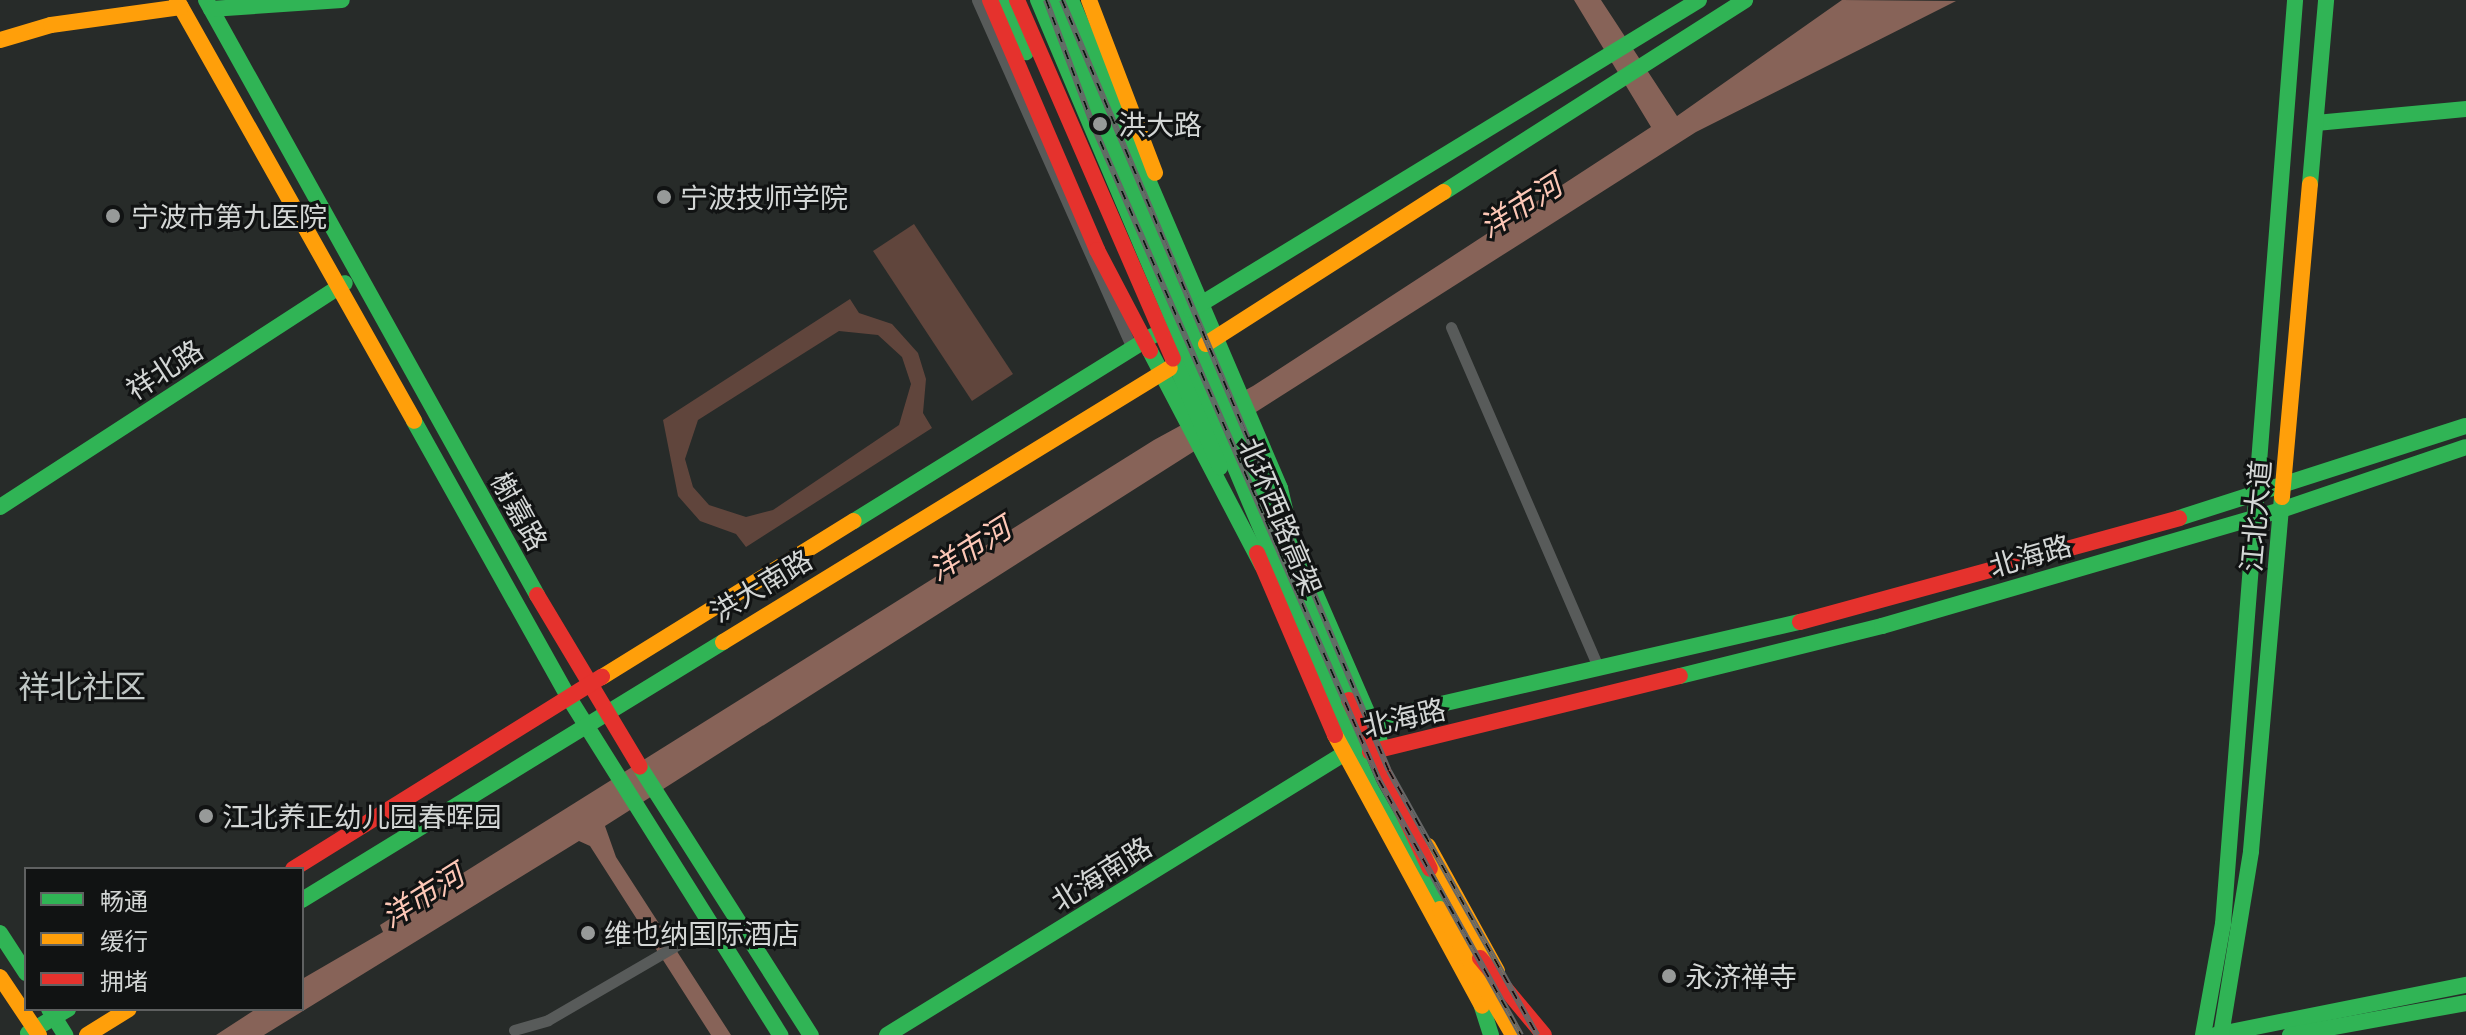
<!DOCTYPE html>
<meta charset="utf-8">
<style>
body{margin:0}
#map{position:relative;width:2466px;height:1035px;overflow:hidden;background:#272b29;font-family:"Playfair Display","Noto Sans SC",serif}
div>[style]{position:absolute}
.green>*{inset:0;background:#60453c}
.water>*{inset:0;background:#876358}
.street>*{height:11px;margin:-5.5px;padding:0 5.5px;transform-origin:5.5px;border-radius:5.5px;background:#585b5a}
.fast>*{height:16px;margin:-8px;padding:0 8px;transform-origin:8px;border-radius:8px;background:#30b455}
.slow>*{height:16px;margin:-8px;padding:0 8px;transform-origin:8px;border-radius:8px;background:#ff9f0a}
.jam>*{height:16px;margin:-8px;padding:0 8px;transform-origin:8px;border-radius:8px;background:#e5322d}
.rail>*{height:6px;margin-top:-3px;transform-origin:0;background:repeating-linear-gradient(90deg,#111313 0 9px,#666767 0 18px);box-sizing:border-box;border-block:2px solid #666767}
.dots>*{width:22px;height:22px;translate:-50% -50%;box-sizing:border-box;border:4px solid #111313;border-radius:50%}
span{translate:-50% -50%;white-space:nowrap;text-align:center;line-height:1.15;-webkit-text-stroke:6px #111313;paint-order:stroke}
.poi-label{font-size:28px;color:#d3d6d5}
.left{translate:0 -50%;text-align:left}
.street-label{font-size:28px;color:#d3d6d5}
.water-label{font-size:30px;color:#fdc7b6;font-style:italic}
.quarter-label{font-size:32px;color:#bfc6c4}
.legend{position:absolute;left:24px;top:867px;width:280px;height:144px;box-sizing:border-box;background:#111313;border:2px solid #5f6161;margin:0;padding:10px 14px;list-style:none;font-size:24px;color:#d3d6d5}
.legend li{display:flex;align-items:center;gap:16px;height:40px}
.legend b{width:40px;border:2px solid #5f6161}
</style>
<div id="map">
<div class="green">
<div style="clip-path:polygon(914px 224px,1013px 374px,972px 401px,873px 251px)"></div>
<div style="clip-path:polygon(evenodd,850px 299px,859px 313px,892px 324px,918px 353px,926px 379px,923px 413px,932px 428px,746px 547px,736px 534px,700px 521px,678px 496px,663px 420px,850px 299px,839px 331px,878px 335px,902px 357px,911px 384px,899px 425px,773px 510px,746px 517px,709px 505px,693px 487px,685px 459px,698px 420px,839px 331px)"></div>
</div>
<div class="water">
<div style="clip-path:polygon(1574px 0,1601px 0,1677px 116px,1842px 0,1956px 1px,1696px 132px,605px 826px,616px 857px,731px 1035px,711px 1035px,590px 846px,579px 841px,264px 1035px,216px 1035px,256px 1009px,302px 1009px,302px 979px,383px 932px,380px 925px,1154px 440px,1253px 386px,1651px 127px)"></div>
</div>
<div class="street">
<div style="left:977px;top:0;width:381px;rotate:66deg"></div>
<div style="left:1451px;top:327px;width:368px;rotate:66.6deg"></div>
<div style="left:514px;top:1030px;width:35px;rotate:-16deg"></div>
<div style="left:548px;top:1020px;width:189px;rotate:-30.2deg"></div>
</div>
<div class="fast">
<div style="left:206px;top:0;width:681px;rotate:60.91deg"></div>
<div style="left:1006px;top:0;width:56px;rotate:69deg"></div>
<div style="left:1038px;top:0;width:854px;rotate:67.13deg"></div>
<div style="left:1370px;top:787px;width:141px;rotate:60.2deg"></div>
<div style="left:1054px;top:0;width:760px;rotate:67.15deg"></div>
<div style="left:1071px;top:0;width:531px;rotate:66.82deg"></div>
<div style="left:1280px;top:488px;width:53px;rotate:77deg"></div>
<div style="left:211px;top:9px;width:131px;rotate:-3.9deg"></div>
<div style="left:2316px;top:123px;width:151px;rotate:-5.3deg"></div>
<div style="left:2310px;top:184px;width:185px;rotate:-85deg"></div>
<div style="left:1444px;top:192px;width:357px;rotate:-32.5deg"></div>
<div style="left:1191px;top:310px;width:595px;rotate:-31.39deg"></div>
<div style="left:1150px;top:351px;width:242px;rotate:62.4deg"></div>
<div style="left:1173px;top:358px;width:119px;rotate:66.7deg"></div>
<div style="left:414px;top:421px;width:317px;rotate:60.8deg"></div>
<div style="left:569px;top:698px;width:398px;rotate:57.9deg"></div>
<div style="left:0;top:507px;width:411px;rotate:-33deg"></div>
<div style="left:2179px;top:518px;width:301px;rotate:-17.8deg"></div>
<div style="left:854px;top:521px;width:351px;rotate:-31.8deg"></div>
<div style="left:1287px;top:528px;width:239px;rotate:66.5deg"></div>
<div style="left:1680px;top:676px;width:208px;rotate:-13.9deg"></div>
<div style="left:1882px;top:626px;width:416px;rotate:-16.2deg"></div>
<div style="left:2281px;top:510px;width:195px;rotate:-18.8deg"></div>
<div style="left:640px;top:767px;width:318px;rotate:57.5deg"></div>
<div style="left:302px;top:900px;width:494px;rotate:-31.5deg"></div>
<div style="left:0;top:933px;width:48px;rotate:57deg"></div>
<div style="left:1477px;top:991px;width:46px;rotate:72.3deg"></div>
<div style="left:49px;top:1009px;width:31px;rotate:58deg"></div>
<div style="left:28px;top:1033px;width:47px;rotate:-31deg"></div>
<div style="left:887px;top:1035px;width:620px;rotate:-31.61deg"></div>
<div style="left:1415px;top:710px;width:395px;rotate:-12.9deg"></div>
<div style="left:2203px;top:1035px;width:113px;rotate:-79.8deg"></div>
<div style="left:2223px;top:924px;width:927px;rotate:-85.54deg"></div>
<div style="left:2215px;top:1035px;width:256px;rotate:-11.3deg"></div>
<div style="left:2221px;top:1035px;width:186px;rotate:-80.7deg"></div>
<div style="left:2251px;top:851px;width:355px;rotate:-85deg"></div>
<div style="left:2290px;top:1035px;width:179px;rotate:-10.3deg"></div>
</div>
<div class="slow">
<div style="left:177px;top:0;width:483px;rotate:60.6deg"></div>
<div style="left:1089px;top:0;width:185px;rotate:69.1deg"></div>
<div style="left:0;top:40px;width:53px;rotate:-16.4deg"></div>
<div style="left:51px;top:25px;width:131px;rotate:-7.9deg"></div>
<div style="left:1206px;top:344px;width:282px;rotate:-32.6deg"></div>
<div style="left:2282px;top:497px;width:314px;rotate:-84.9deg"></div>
<div style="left:723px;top:642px;width:524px;rotate:-31.51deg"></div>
<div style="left:602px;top:677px;width:296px;rotate:-31.8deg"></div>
<div style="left:1335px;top:735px;width:308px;rotate:61.5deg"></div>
<div style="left:1428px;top:846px;width:143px;rotate:61.1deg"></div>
<div style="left:1440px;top:909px;width:146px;rotate:59.9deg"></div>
<div style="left:0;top:977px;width:70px;rotate:56.1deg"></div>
<div style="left:87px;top:1035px;width:49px;rotate:-31.8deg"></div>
</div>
<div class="jam">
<div style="left:990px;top:0;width:272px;rotate:66.8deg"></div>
<div style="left:1097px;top:250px;width:114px;rotate:62.3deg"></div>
<div style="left:1017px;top:0;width:391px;rotate:66.5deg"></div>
<div style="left:1257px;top:553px;width:198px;rotate:66.8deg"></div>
<div style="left:537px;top:595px;width:200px;rotate:59.1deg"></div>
<div style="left:1800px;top:622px;width:393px;rotate:-15.3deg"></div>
<div style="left:1349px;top:700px;width:187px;rotate:64.4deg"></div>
<div style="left:1370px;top:752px;width:319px;rotate:-13.8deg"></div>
<div style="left:293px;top:869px;width:364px;rotate:-31.9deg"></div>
<div style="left:1480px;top:958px;width:100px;rotate:50.3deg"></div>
</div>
<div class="rail">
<div style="left:1046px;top:0;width:134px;rotate:69.4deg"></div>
<div style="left:1093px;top:125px;width:715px;rotate:66.41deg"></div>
<div style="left:1379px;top:780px;width:292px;rotate:60.9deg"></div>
<div style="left:1062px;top:0;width:837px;rotate:67.02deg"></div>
<div style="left:1389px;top:771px;width:303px;rotate:60.7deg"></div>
</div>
<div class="dots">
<div style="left:1100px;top:124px;background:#979a99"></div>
<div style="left:664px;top:197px;background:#979a99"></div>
<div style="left:113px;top:216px;background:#979a99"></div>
<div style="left:206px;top:816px;background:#979a99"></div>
<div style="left:588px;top:933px;background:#979a99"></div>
<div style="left:1669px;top:976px;background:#979a99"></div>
</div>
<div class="poi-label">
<span class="left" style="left:1118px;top:124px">洪大路</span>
<span class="left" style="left:680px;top:197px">宁波技师学院</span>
<span class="left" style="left:131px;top:216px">宁波市第九医院</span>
<span class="left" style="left:222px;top:816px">江北养正幼儿园春晖园</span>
<span class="left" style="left:604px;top:933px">维也纳国际酒店</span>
<span class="left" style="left:1685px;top:976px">永济禅寺</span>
</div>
<div class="street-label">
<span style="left:164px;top:369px;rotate:-33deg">祥北路</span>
<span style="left:520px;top:511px;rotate:61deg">榭嘉路</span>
<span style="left:1281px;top:516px;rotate:67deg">北环西路高架</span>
<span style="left:2255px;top:516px;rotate:-85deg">江北大道</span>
<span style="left:2030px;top:555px;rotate:-16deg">北海路</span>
<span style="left:761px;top:585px;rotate:-31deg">洪大南路</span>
<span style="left:1404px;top:717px;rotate:-13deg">北海路</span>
<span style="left:1101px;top:873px;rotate:-32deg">北海南路</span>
</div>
<div class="water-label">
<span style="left:1520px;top:205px;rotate:-32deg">洋市河</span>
<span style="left:969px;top:548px;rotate:-32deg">洋市河</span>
<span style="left:422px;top:895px;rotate:-32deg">洋市河</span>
</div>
<div class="quarter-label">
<span style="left:82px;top:685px">祥北社区</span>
</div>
<ul class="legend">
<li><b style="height:10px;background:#30b455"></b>畅通</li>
<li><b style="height:10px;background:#ff9f0a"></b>缓行</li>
<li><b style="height:10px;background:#e5322d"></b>拥堵</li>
</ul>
</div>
